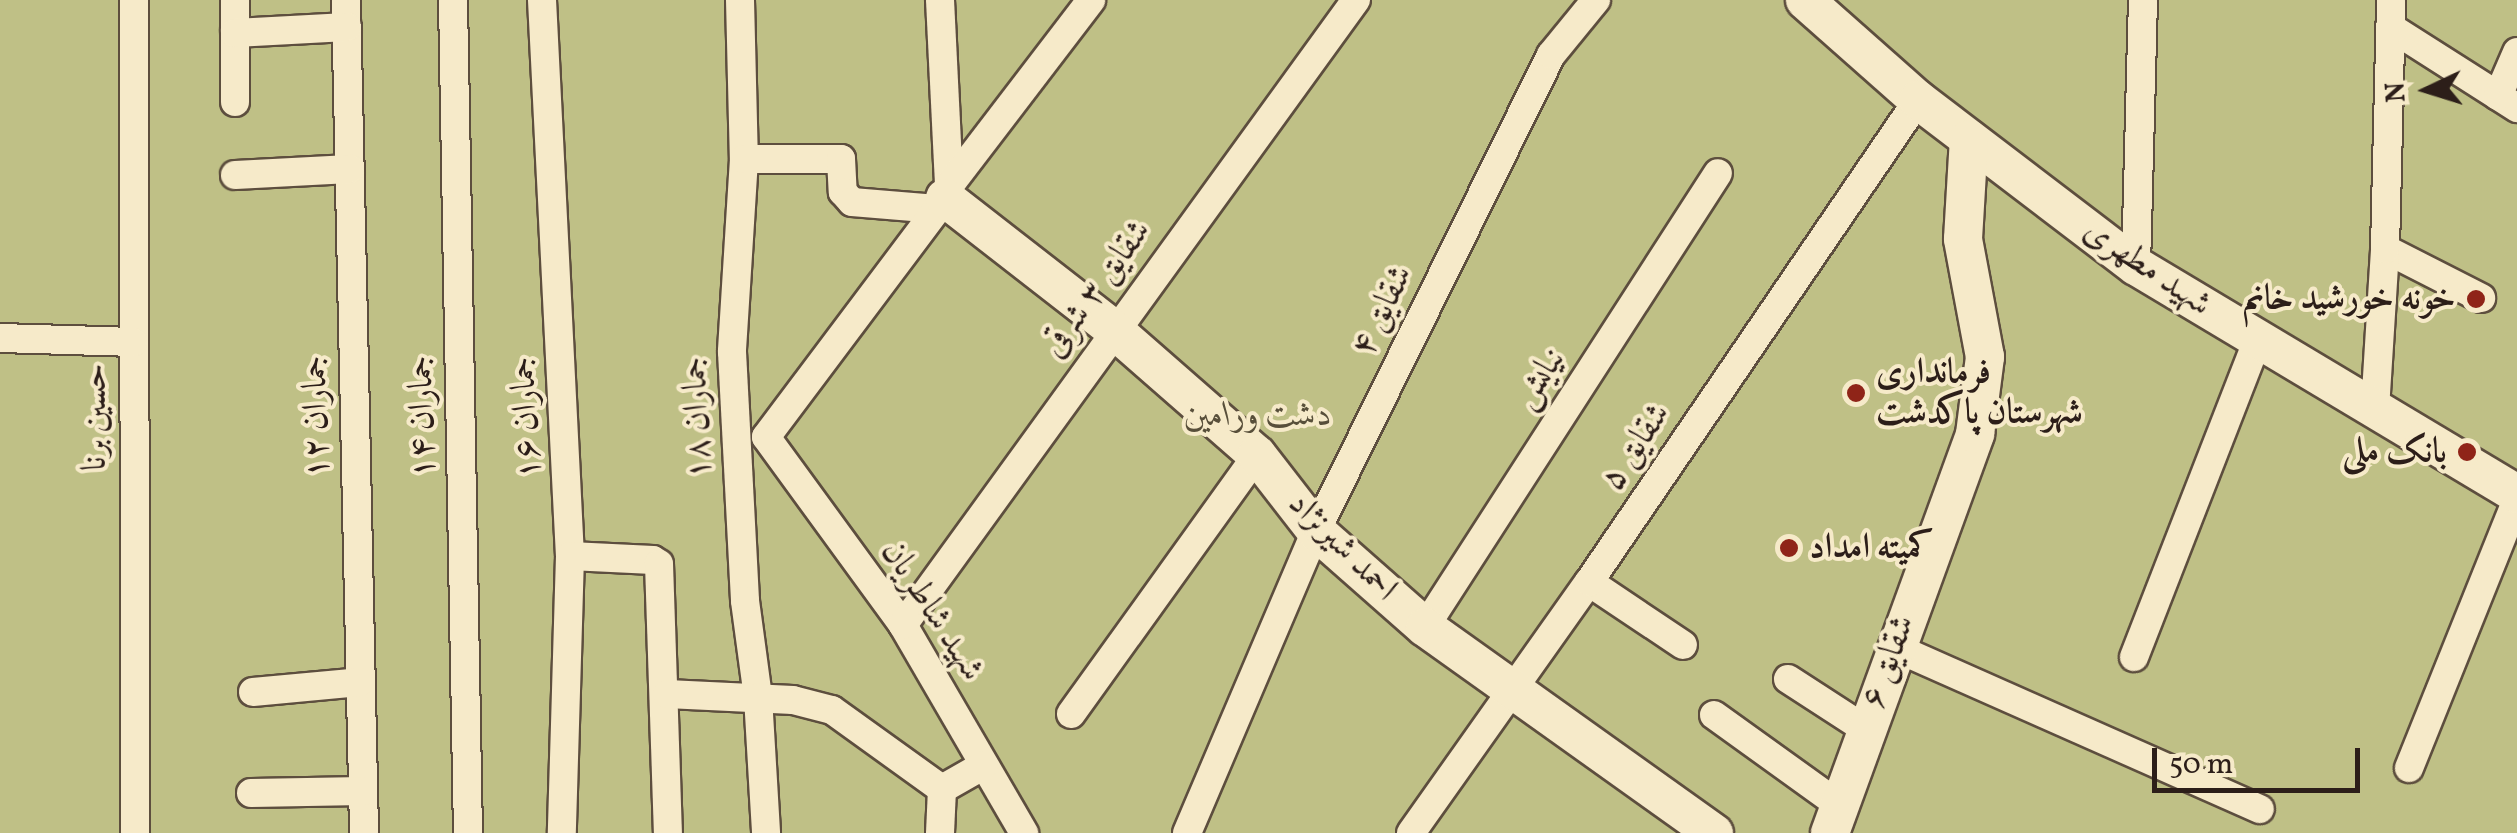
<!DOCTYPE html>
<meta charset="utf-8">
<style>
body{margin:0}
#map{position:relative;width:2517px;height:833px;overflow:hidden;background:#f1dfac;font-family:Vollkorn,Amiri,serif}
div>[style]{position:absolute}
.green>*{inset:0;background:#bfc086;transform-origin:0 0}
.roads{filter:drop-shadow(2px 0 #5d4e3e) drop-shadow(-2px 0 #5d4e3e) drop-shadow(0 2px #5d4e3e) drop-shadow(0 -2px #5d4e3e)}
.street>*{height:28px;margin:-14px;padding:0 14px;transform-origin:14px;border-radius:14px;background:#f6eac9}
.secondary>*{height:38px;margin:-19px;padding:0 19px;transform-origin:19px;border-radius:19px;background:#f6eac9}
.dots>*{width:28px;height:28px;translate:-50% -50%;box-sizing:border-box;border:5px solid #f6eac9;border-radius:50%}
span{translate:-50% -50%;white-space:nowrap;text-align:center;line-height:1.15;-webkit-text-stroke:8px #f6eac9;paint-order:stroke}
.street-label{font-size:35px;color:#2c1e19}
.poi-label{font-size:35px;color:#2c1e19;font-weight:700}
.right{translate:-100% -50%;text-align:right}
.left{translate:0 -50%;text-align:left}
.park-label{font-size:35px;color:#584f3a;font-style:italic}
.north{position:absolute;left:2377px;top:40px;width:100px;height:100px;-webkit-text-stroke:8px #f6eac9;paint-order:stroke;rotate:266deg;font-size:28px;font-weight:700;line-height:40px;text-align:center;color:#2c1e19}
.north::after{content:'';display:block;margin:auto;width:35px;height:45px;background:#2c1e19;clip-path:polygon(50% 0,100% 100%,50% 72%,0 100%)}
.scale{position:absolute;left:2152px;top:748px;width:208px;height:45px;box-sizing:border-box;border:5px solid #2c1e19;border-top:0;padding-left:12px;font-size:30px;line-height:35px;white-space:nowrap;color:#2c1e19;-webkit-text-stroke:8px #f6eac9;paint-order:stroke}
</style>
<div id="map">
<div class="green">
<div style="left:0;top:0;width:2517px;height:833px"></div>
</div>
<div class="roads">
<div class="street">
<div style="left:134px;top:0;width:833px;rotate:89.93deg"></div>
<div style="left:235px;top:0;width:102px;rotate:90deg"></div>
<div style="left:346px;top:0;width:833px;rotate:88.76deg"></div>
<div style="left:453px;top:0;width:833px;rotate:88.97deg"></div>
<div style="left:542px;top:0;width:557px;rotate:87.12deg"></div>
<div style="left:570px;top:556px;width:277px;rotate:91.7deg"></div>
<div style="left:740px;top:0;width:159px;rotate:88.6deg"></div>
<div style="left:744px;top:159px;width:193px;rotate:93.6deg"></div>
<div style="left:732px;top:352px;width:249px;rotate:87deg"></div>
<div style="left:745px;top:601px;width:97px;rotate:82.3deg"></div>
<div style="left:758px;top:697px;width:136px;rotate:86.6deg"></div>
<div style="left:940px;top:0;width:186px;rotate:87.2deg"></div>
<div style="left:2390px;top:27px;width:151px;rotate:32.5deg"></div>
<div style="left:235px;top:33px;width:112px;rotate:-3.1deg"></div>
<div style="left:2498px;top:96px;width:48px;rotate:-66.6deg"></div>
<div style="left:744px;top:159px;width:97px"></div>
<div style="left:841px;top:159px;width:33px;rotate:87deg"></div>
<div style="left:843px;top:192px;width:13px;rotate:48deg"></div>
<div style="left:852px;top:202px;width:85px;rotate:4.7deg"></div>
<div style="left:235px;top:175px;width:115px;rotate:-3deg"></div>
<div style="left:945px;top:198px;width:13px;rotate:-72deg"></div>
<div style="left:949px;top:186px;width:234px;rotate:-52.6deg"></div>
<div style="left:2385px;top:249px;width:108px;rotate:27deg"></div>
<div style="left:2136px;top:266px;width:266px;rotate:-88.5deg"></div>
<div style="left:0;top:338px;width:133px;rotate:1.7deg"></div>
<div style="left:2375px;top:409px;width:160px;rotate:-86.4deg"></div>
<div style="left:2385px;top:249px;width:249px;rotate:-88.6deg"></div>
<div style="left:766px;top:437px;width:233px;rotate:53.9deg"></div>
<div style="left:903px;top:625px;width:241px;rotate:59.8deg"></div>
<div style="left:766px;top:437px;width:285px;rotate:-53.1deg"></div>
<div style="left:570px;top:556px;width:83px;rotate:2.8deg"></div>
<div style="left:653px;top:560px;width:7px;rotate:34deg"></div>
<div style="left:659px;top:564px;width:269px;rotate:88.1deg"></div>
<div style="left:1589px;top:582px;width:113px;rotate:33.8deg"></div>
<div style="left:903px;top:625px;width:772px;rotate:-54.07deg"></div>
<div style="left:1425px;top:627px;width:540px;rotate:-57.16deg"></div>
<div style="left:1894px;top:647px;width:400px;rotate:23.9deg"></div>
<div style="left:2134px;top:657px;width:341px;rotate:-68.7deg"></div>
<div style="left:1788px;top:679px;width:92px;rotate:33deg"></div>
<div style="left:253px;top:692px;width:107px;rotate:-5.3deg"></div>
<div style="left:667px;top:694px;width:126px;rotate:2.7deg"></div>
<div style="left:793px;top:700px;width:40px;rotate:14.4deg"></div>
<div style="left:832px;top:710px;width:135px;rotate:35.7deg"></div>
<div style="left:1071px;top:714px;width:319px;rotate:-54.3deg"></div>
<div style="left:1714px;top:715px;width:153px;rotate:35.7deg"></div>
<div style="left:2409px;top:768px;width:289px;rotate:-68.1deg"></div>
<div style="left:251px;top:793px;width:112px;rotate:-1deg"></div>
<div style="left:940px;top:833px;width:44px;rotate:-87.4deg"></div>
<div style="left:942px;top:789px;width:48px;rotate:-29.7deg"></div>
<div style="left:1187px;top:833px;width:328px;rotate:-66.9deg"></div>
<div style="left:1316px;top:531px;width:531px;rotate:-63.72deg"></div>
<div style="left:1551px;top:55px;width:71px;rotate:-50.7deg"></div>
<div style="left:1411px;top:833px;width:308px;rotate:-54.7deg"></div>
<div style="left:1589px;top:582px;width:584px;rotate:-55.68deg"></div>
</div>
<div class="secondary">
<div style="left:1805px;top:0;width:151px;rotate:41.5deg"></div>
<div style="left:1918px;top:100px;width:274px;rotate:37.3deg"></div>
<div style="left:2136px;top:266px;width:444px;rotate:30.9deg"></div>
<div style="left:945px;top:198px;width:213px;rotate:37.9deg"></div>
<div style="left:1113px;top:329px;width:191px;rotate:41.2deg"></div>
<div style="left:1257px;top:455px;width:96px;rotate:52.2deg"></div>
<div style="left:1316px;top:531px;width:145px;rotate:41.4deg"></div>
<div style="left:1425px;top:627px;width:355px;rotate:35.5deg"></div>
<div style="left:1830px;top:833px;width:425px;rotate:-70deg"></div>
<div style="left:1975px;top:434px;width:78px;rotate:-82.6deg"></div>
<div style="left:1985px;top:357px;width:120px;rotate:-100.6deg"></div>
<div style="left:1963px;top:239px;width:100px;rotate:-86.6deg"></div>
</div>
</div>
<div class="dots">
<div style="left:2476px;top:299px;background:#8f2418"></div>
<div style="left:1856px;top:393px;background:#8f2418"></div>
<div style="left:2467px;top:452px;background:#8f2418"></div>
<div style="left:1789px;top:548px;background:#8f2418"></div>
</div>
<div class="street-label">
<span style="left:2147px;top:268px;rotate:34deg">شهید مطهری</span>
<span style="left:1097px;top:289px;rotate:-54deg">شقایق ۳ شرقی</span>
<span style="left:1383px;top:311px;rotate:-64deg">شقایق ۴</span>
<span style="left:1540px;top:379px;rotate:-57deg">نیایش</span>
<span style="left:96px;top:417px;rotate:-90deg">حسین برنا</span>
<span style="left:317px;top:417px;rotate:-91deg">جماران ۱۲</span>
<span style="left:423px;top:417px;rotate:-91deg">جماران ۱۴</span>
<span style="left:527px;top:418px;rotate:-93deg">جماران ۱۶</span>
<span style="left:698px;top:418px;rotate:-92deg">جماران ۱۸</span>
<span style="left:1636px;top:447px;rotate:-56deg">شقایق ۵</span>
<span style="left:1342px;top:547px;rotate:45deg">احمد شیرنژاد</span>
<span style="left:932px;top:611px;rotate:57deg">شهید شاطریان</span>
<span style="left:1889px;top:662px;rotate:-70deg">شقایق ۶</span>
</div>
<div class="poi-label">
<span class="right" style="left:2456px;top:299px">خونه خورشید خانم</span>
<span class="left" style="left:1876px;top:393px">فرمانداری<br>شهرستان پاکدشت</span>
<span class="right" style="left:2447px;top:452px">بانک ملی</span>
<span class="left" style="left:1809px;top:548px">کمیته امداد</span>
</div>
<div class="park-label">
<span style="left:1258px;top:416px">دشت ورامین</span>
</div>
<div class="north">N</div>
<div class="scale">50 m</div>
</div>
